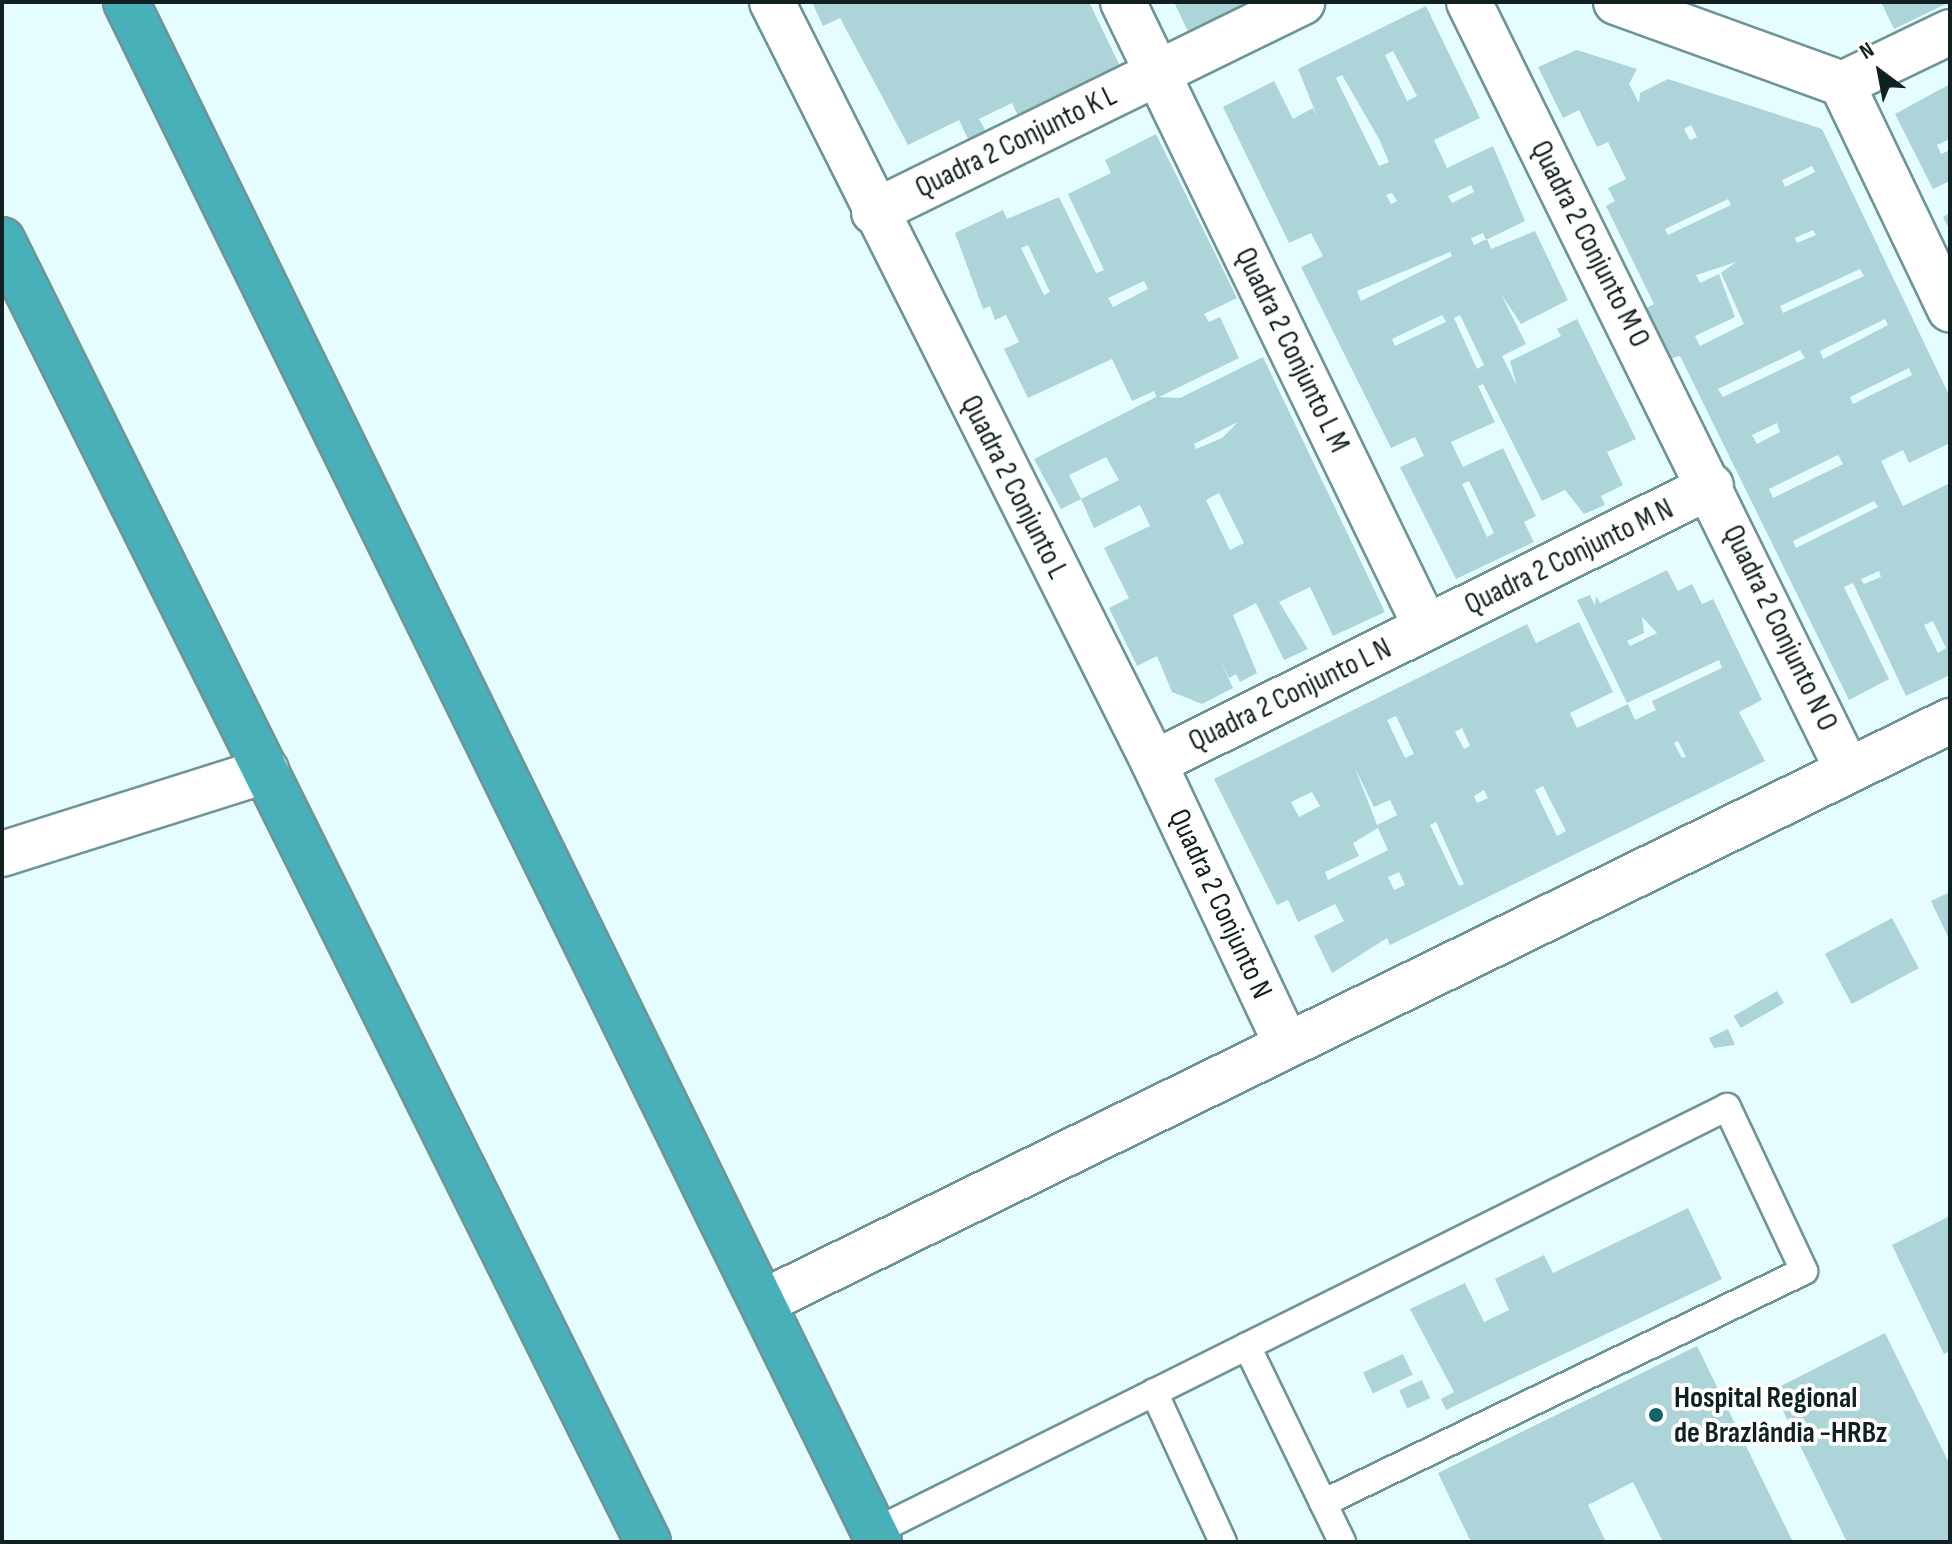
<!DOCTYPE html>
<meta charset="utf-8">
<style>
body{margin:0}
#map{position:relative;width:1952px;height:1544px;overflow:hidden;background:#e6fdff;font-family:"Sofia Sans Condensed",sans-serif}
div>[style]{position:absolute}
.building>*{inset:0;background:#add4d8;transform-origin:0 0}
.roads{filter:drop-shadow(2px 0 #6f9498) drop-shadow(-2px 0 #6f9498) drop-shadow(0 2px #6f9498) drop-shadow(0 -2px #6f9498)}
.service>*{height:26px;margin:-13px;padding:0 13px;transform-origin:13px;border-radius:13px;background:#fff}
.minor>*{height:44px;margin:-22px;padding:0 22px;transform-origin:22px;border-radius:22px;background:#fff}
.trunk>*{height:44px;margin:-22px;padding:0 22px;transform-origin:22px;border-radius:22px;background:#47b0b8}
.dots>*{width:22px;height:22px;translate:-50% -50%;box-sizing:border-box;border:4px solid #fff;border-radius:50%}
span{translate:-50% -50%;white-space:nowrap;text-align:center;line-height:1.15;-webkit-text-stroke:8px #fff;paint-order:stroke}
.street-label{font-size:30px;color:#112021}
.poi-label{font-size:30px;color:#112021;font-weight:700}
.left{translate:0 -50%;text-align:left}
.frame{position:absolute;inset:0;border:4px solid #112021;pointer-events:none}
.north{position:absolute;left:1840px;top:32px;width:80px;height:80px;-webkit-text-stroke:6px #fff;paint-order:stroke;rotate:328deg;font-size:22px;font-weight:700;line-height:32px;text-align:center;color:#112021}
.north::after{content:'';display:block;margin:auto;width:28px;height:36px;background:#112021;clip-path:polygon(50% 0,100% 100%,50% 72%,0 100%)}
</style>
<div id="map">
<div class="building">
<div style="clip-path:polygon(812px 2px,1089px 2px,1123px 72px,1020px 120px,1012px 103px,979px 119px,988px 135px,970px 143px,959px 120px,908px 145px,840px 18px,823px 26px)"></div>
<div style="clip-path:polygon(1174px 2px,1262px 2px,1191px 38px)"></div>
<div style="clip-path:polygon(1881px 2px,1950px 2px,1894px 29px)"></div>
<div style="clip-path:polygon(evenodd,1426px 6px,1480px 118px,1434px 140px,1447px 168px,1493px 146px,1525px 221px,1486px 240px,1483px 233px,1471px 238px,1474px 245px,1487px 239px,1491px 249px,1535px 231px,1568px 300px,1521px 324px,1501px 294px,1526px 344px,1502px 356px,1517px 386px,1510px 361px,1561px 336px,1557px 329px,1577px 319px,1636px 439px,1607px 452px,1623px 485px,1601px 496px,1605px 505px,1584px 514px,1565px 490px,1542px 501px,1483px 384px,1478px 386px,1495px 422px,1451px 442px,1463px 467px,1503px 448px,1536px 516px,1524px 522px,1534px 542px,1456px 579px,1400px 467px,1424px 456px,1415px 437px,1391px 448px,1301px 267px,1323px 256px,1311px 233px,1289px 243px,1223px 107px,1274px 81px,1293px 119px,1313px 108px,1319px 121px,1298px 69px,1426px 6px,1393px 51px,1417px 96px,1407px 101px,1385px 55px,1393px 51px,1426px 6px,1342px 75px,1379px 139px,1389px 162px,1379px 166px,1336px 78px,1342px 75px,1426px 6px,1471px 185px,1474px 192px,1452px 203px,1448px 196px,1471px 185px,1426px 6px,1392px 193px,1397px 201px,1391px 204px,1386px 195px,1392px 193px,1426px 6px,1450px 252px,1452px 256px,1361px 301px,1357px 291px,1450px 252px,1426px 6px,1442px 315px,1446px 322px,1395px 346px,1392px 339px,1442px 315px,1426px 6px,1460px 315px,1484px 365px,1477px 369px,1454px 318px,1460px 315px,1426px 6px,1469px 481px,1494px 533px,1487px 537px,1462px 484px,1469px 481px)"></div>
<div style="clip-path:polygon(evenodd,1577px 50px,1637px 69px,1629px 84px,1639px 103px,1640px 93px,1668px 79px,1822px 129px,1950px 397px,1950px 443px,1909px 463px,1903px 450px,1881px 461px,1903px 506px,1950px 483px,1950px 473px,1950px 675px,1906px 696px,1853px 583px,1844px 587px,1889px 679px,1849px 700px,1680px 356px,1669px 359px,1645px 309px,1654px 304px,1606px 206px,1615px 201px,1608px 188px,1626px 179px,1608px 142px,1597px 147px,1579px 110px,1563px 118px,1538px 67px,1577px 50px,1691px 125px,1697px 137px,1690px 140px,1684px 129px,1691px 125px,1577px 50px,1812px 166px,1815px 172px,1785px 187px,1782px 180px,1812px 166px,1577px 50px,1728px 199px,1731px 205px,1668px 235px,1665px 229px,1728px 199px,1577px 50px,1813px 230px,1816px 235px,1797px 243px,1795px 238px,1813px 230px,1577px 50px,1736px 262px,1721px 273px,1744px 324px,1700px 346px,1695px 336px,1735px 317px,1719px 274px,1700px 283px,1696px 275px,1736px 262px,1577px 50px,1860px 269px,1864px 276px,1783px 313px,1780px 306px,1860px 269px,1577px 50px,1885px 319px,1888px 325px,1823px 359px,1820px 351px,1885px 319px,1577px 50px,1800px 350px,1805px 358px,1723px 397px,1718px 389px,1800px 350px,1577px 50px,1909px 368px,1912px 375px,1853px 404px,1850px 397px,1909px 368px,1577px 50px,1777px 423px,1780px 432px,1757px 444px,1752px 435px,1777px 423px,1577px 50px,1838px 455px,1843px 464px,1773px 498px,1769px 489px,1838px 455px,1577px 50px,1874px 501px,1878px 507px,1796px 548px,1793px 541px,1874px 501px,1577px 50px,1879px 571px,1881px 577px,1864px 584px,1861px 579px,1879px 571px,1577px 50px,1933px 621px,1946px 648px,1938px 653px,1924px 625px,1933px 621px)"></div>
<div style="clip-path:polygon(1950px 84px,1950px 139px,1937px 145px,1941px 154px,1950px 150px,1950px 181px,1933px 189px,1895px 114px)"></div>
<div style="clip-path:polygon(evenodd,1156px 134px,1237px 298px,1204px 314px,1209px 322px,1220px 317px,1239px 358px,1157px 398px,1154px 391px,1132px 401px,1112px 359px,1028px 398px,1004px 349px,1019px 342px,1006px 315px,995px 320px,990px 306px,983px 309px,955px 233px,1003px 210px,1007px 219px,1059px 197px,1096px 273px,1104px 270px,1068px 194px,1111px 173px,1105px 160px,1156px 134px,1028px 245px,1050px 292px,1044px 295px,1021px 248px,1028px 245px,1156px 134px,1144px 281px,1148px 289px,1113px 307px,1108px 298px,1144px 281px)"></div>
<div style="clip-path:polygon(1950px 213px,1950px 231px,1943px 217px)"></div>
<div style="clip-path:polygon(evenodd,1263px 357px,1385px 612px,1333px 636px,1310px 587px,1279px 602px,1308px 649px,1284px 660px,1256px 603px,1233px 615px,1257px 673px,1240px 682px,1236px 674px,1229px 678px,1218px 656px,1233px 688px,1202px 704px,1172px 692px,1157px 656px,1137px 666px,1109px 608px,1129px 598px,1104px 548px,1150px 526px,1140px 505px,1094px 528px,1081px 499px,1119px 480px,1106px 457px,1069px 475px,1081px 499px,1061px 509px,1034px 459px,1156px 397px,1180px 398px,1263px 357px,1238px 422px,1222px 438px,1196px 449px,1194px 444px,1238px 422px,1263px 357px,1219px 493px,1244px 543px,1230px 550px,1206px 500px,1219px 493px)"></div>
<div style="clip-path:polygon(evenodd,1667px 570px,1678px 591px,1692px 584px,1702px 604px,1713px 599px,1762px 700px,1739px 712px,1765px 761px,1390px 945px,1387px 938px,1332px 973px,1314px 936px,1344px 921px,1335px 904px,1298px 922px,1288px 900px,1277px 905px,1214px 779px,1527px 624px,1536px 643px,1579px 622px,1613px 692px,1570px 713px,1577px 728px,1628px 704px,1635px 720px,1656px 710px,1652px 701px,1722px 668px,1719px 660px,1627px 703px,1577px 600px,1590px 595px,1595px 606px,1596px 596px,1600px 603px,1667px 570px,1642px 617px,1657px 633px,1630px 646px,1627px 641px,1644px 633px,1642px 617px,1667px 570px,1396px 716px,1414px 754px,1405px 758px,1387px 720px,1396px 716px,1667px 570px,1462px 728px,1470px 746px,1464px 749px,1455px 732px,1462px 728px,1667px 570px,1678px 741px,1686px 757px,1682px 758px,1674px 743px,1678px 741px,1667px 570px,1355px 768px,1374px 807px,1390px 800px,1397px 815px,1377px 825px,1355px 768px,1667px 570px,1543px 786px,1566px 831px,1557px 836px,1535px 790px,1543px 786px,1667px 570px,1484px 790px,1488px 798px,1477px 803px,1474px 796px,1484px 790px,1667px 570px,1312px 792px,1320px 806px,1299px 817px,1291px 802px,1312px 792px,1667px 570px,1436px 822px,1464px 884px,1459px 886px,1430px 825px,1436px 822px,1667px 570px,1378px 828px,1388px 850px,1328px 880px,1325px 872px,1359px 856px,1353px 843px,1378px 828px,1667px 570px,1399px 872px,1405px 885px,1394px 890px,1388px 877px,1399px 872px)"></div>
<div style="clip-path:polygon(1950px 892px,1950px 941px,1931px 901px)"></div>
<div style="left:1892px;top:918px;width:57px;height:76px;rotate:62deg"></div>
<div style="left:1777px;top:991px;width:14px;height:50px;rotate:60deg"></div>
<div style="clip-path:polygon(1728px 1029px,1735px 1045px,1714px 1048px,1709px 1038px)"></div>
<div style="clip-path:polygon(1688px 1208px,1722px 1279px,1446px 1410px,1441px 1399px,1454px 1392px,1410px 1309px,1465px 1283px,1484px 1322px,1509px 1310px,1495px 1279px,1544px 1255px,1553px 1273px)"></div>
<div style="clip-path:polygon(1950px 1216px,1950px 1351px,1944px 1354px,1892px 1245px)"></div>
<div style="clip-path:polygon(1885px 1333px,1950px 1465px,1950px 1542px,1847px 1542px,1773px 1390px)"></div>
<div style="clip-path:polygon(1697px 1346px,1793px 1542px,1663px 1542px,1633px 1482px,1588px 1505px,1606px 1542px,1471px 1542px,1438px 1473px)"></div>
<div style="left:1403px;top:1354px;width:23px;height:44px;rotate:65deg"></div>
<div style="left:1422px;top:1380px;width:20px;height:25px;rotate:66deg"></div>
</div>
<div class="roads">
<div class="service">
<div style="left:1247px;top:1346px;width:218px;rotate:64.1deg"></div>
<div style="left:1154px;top:1392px;width:165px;rotate:65.3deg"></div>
<div style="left:874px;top:1532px;width:953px;rotate:-26.48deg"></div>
<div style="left:1727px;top:1107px;width:181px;rotate:64.8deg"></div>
<div style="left:1804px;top:1271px;width:534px;rotate:154.25deg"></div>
</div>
<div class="minor">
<div style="left:772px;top:2px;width:851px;rotate:63.34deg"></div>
<div style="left:1154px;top:763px;width:310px;rotate:64.8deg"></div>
<div style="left:1123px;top:2px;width:695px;rotate:64.14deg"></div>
<div style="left:1469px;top:2px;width:857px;rotate:63.76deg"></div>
<div style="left:1616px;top:2px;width:240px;rotate:19.9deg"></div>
<div style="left:1842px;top:84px;width:250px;rotate:64.4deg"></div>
<div style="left:1842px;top:84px;width:120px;rotate:-25.7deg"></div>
<div style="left:874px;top:212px;width:477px;rotate:-26.1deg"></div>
<div style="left:1154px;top:763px;width:622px;rotate:-26.44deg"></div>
<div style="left:2px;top:854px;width:277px;rotate:-17.5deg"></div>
<div style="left:763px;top:1302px;width:1322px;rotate:-26.08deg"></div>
</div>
<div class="trunk">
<div style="left:126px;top:2px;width:1714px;rotate:63.94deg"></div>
<div style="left:2px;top:240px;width:1453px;rotate:63.61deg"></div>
</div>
</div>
<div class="dots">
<div style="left:1656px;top:1415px;background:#136369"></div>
</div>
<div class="street-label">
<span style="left:1016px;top:142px;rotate:-26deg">Quadra 2 Conjunto K L</span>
<span style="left:1590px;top:244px;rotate:63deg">Quadra 2 Conjunto M O</span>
<span style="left:1292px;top:350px;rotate:64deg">Quadra 2 Conjunto L M</span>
<span style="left:1014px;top:487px;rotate:63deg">Quadra 2 Conjunto L</span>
<span style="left:1569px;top:557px;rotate:-26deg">Quadra 2 Conjunto M N</span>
<span style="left:1780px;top:628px;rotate:64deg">Quadra 2 Conjunto N O</span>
<span style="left:1290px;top:695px;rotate:-26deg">Quadra 2 Conjunto L N</span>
<span style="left:1220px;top:904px;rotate:65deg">Quadra 2 Conjunto N</span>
</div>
<div class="poi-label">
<span class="left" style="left:1674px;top:1415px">Hospital Regional<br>de Brazlândia -HRBz</span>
</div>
<div class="frame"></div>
<div class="north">N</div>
</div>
